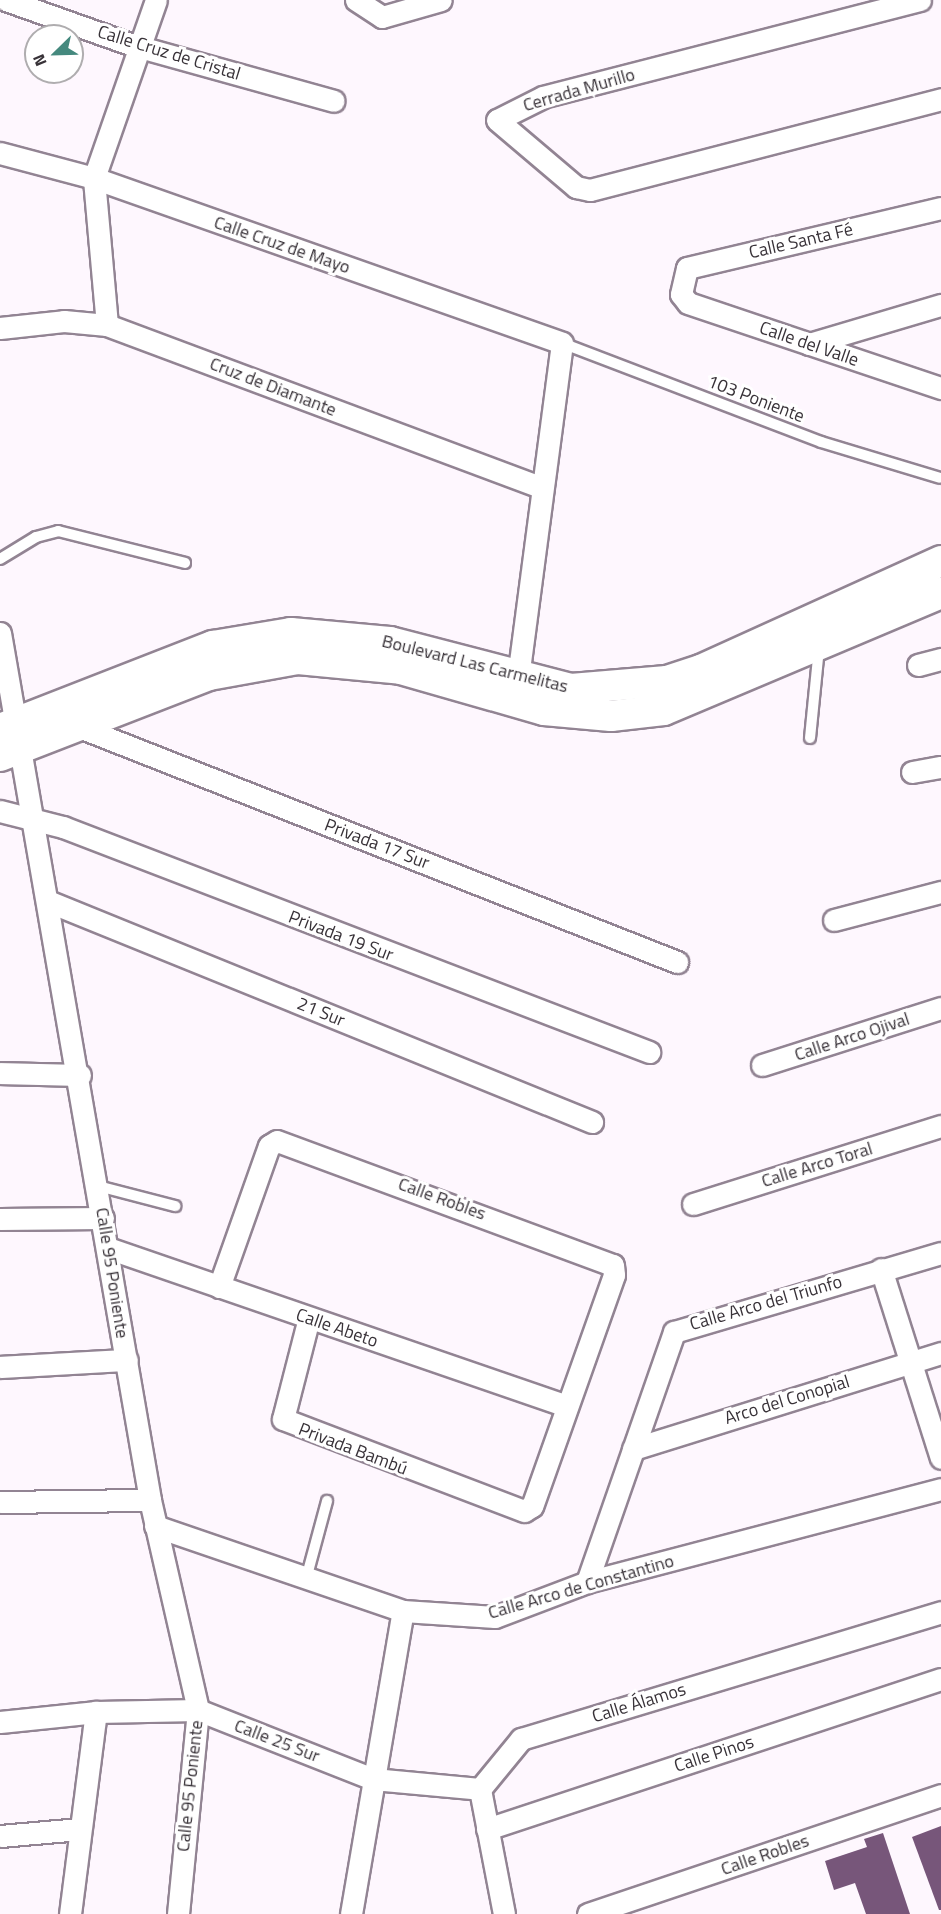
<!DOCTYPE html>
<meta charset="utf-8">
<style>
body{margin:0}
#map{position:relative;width:941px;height:1914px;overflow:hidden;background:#fef7fe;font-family:"Titillium Web",sans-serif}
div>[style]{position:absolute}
.building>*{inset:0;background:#77567a}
.roads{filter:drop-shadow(2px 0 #928493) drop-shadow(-2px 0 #928493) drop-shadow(0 2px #928493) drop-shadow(0 -2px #928493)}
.lane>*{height:10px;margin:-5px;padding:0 5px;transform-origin:5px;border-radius:5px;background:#fff}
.street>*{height:21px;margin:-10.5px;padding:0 10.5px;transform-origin:10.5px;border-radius:10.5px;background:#fff}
.secondary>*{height:30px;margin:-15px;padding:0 15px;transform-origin:15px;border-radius:15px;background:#fff}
span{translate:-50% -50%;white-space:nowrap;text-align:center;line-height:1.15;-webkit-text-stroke:6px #fff;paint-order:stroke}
.street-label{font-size:18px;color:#383238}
.north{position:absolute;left:24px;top:24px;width:60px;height:60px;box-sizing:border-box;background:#fff;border:2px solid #afadaf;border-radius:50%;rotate:247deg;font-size:16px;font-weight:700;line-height:24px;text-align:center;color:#383238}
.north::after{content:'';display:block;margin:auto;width:21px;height:27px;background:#45897e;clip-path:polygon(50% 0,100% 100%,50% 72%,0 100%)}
</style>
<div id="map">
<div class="building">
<div style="clip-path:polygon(941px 1826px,941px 1910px,939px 1910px,912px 1837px)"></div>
<div style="clip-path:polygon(883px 1833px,910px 1914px,866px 1914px,855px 1883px,834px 1890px,825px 1861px,867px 1847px,864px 1839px)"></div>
</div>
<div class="roads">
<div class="lane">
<div style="left:562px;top:343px;width:277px;rotate:20.9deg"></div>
<div style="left:821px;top:442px;width:124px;rotate:16.8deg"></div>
<div style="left:0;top:559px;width:42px;rotate:-31.4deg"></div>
<div style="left:36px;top:537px;width:23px;rotate:-15deg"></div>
<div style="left:58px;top:531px;width:131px;rotate:14.1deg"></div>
<div style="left:810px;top:738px;width:90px;rotate:-84.3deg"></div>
<div style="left:98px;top:1186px;width:80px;rotate:14.6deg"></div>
<div style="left:306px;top:1579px;width:81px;rotate:-74.9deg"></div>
</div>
<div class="street">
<div style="left:6px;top:0;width:138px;rotate:19.5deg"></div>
<div style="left:136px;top:46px;width:205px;rotate:15.5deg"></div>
<div style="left:356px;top:0;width:31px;rotate:33deg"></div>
<div style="left:382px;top:17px;width:61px;rotate:-16.1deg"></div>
<div style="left:920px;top:0;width:389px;rotate:165.6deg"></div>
<div style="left:543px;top:97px;width:51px;rotate:153.4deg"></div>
<div style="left:497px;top:120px;width:104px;rotate:40.3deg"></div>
<div style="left:576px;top:187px;width:14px;rotate:12deg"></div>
<div style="left:590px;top:190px;width:363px;rotate:-14.5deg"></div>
<div style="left:0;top:153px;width:97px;rotate:14.9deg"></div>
<div style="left:94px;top:178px;width:496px;rotate:19.4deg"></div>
<div style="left:562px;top:343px;width:339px;rotate:97.5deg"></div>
<div style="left:941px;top:208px;width:261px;rotate:166.7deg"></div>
<div style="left:687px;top:268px;width:27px;rotate:103deg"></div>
<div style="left:681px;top:294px;width:11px;rotate:52deg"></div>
<div style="left:688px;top:303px;width:267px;rotate:18.6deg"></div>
<div style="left:107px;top:325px;width:148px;rotate:-95.1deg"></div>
<div style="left:94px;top:178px;width:188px;rotate:-70.8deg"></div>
<div style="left:0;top:328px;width:64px;rotate:-6.2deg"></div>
<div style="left:64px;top:321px;width:43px;rotate:5.3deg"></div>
<div style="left:107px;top:325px;width:462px;rotate:20.5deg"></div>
<div style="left:809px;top:344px;width:138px;rotate:-16.5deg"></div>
<div style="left:0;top:633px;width:880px;rotate:80.18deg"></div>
<div style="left:150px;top:1500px;width:215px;rotate:77.1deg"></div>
<div style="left:198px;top:1710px;width:205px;rotate:95.6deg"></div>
<div style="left:918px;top:665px;width:24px;rotate:-15deg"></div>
<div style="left:77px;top:726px;width:645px;rotate:21.47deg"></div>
<div style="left:912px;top:772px;width:29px;rotate:-10deg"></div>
<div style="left:0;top:811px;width:65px;rotate:14.3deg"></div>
<div style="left:63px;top:827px;width:628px;rotate:21deg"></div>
<div style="left:50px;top:902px;width:585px;rotate:22.09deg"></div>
<div style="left:834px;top:920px;width:111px;rotate:-14.7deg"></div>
<div style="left:762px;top:1065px;width:188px;rotate:-17.7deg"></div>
<div style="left:0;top:1073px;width:80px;rotate:1.4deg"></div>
<div style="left:693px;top:1204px;width:260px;rotate:-17.5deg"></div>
<div style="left:0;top:1219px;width:103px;rotate:-0.6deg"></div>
<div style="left:108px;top:1248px;width:484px;rotate:19deg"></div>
<div style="left:881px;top:1269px;width:198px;rotate:72.4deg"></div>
<div style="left:219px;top:1287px;width:150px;rotate:-70.5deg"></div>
<div style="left:269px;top:1146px;width:9px;rotate:-32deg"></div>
<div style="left:277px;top:1141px;width:358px;rotate:20.3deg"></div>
<div style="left:613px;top:1265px;width:10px;rotate:84deg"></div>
<div style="left:614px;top:1275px;width:245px;rotate:109.5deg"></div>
<div style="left:532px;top:1506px;width:9px;rotate:148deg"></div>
<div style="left:524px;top:1511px;width:258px;rotate:-159.1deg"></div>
<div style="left:283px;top:1419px;width:104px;rotate:-75.6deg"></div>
<div style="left:0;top:1367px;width:127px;rotate:-3.2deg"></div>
<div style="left:633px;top:1449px;width:323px;rotate:-17.3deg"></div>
<div style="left:0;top:1502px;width:150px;rotate:-0.8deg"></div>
<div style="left:155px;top:1526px;width:262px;rotate:18.9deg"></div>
<div style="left:403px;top:1611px;width:92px;rotate:3.7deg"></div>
<div style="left:495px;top:1617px;width:98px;rotate:-20.8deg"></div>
<div style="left:587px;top:1582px;width:366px;rotate:-14.7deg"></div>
<div style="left:587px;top:1582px;width:265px;rotate:-70.8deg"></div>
<div style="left:674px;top:1332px;width:278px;rotate:-16.5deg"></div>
<div style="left:0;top:1722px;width:97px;rotate:-5.9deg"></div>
<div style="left:96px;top:1712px;width:102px;rotate:-1.1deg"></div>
<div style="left:198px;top:1710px;width:188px;rotate:21.5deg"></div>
<div style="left:373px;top:1779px;width:107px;rotate:5.3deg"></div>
<div style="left:487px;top:1829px;width:478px;rotate:-18.3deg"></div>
<div style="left:0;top:1836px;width:80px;rotate:-5deg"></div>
<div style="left:70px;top:1914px;width:204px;rotate:-82.7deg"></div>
<div style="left:351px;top:1914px;width:307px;rotate:-80.3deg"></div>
<div style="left:504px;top:1914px;width:127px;rotate:-100.9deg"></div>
<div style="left:480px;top:1789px;width:65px;rotate:-50.6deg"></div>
<div style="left:521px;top:1739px;width:439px;rotate:-16.8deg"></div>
<div style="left:588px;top:1914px;width:373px;rotate:-18.6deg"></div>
</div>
<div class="secondary">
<div style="left:0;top:729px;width:229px;rotate:-21.3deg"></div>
<div style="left:213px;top:646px;width:79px;rotate:-9.5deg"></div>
<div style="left:291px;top:633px;width:99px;rotate:5.2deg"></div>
<div style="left:390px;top:642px;width:187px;rotate:14.6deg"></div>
<div style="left:571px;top:689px;width:96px;rotate:-4.8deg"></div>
<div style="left:667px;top:681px;width:36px;rotate:-18deg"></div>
<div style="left:701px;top:670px;width:264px;rotate:-24.4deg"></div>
<div style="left:0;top:756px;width:224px;rotate:-21.2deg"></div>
<div style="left:209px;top:675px;width:90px;rotate:-10.2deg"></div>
<div style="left:298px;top:659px;width:103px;rotate:5.5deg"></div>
<div style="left:401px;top:669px;width:149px;rotate:16deg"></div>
<div style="left:544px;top:710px;width:67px;rotate:5.1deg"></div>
<div style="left:611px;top:716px;width:53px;rotate:-6.5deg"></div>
<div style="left:664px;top:710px;width:301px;rotate:-22.9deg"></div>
</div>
</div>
<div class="street-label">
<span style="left:169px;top:53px;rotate:17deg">Calle Cruz de Cristal</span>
<span style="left:579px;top:90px;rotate:-16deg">Cerrada Murillo</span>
<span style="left:801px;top:241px;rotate:-13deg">Calle Santa Fé</span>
<span style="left:282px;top:245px;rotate:19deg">Calle Cruz de Mayo</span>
<span style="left:809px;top:344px;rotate:19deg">Calle del Valle</span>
<span style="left:273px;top:387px;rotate:21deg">Cruz de Diamante</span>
<span style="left:756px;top:399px;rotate:21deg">103 Poniente</span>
<span style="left:475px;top:664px;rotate:14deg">Boulevard Las Carmelitas</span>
<span style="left:377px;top:844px;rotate:21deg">Privada 17 Sur</span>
<span style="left:341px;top:936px;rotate:21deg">Privada 19 Sur</span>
<span style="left:321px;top:1012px;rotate:22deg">21 Sur</span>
<span style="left:852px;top:1037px;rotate:-18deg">Calle Arco Ojival</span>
<span style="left:817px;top:1165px;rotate:-17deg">Calle Arco Toral</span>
<span style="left:442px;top:1199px;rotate:20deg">Calle Robles</span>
<span style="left:112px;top:1273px;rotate:81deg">Calle 95 Poniente</span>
<span style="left:766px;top:1303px;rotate:-16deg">Calle Arco del Triunfo</span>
<span style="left:337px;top:1328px;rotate:19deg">Calle Abeto</span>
<span style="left:787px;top:1400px;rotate:-17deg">Arco del Conopial</span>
<span style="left:353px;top:1449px;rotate:21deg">Privada Bambú</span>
<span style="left:581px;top:1587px;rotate:-16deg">Calle Arco de Constantino</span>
<span style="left:639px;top:1703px;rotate:-17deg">Calle Álamos</span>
<span style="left:277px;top:1741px;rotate:21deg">Calle 25 Sur</span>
<span style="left:714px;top:1754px;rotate:-18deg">Calle Pinos</span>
<span style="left:190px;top:1786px;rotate:-84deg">Calle 95 Poniente</span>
<span style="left:765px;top:1855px;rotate:-19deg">Calle Robles</span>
</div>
<div class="north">N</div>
</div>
